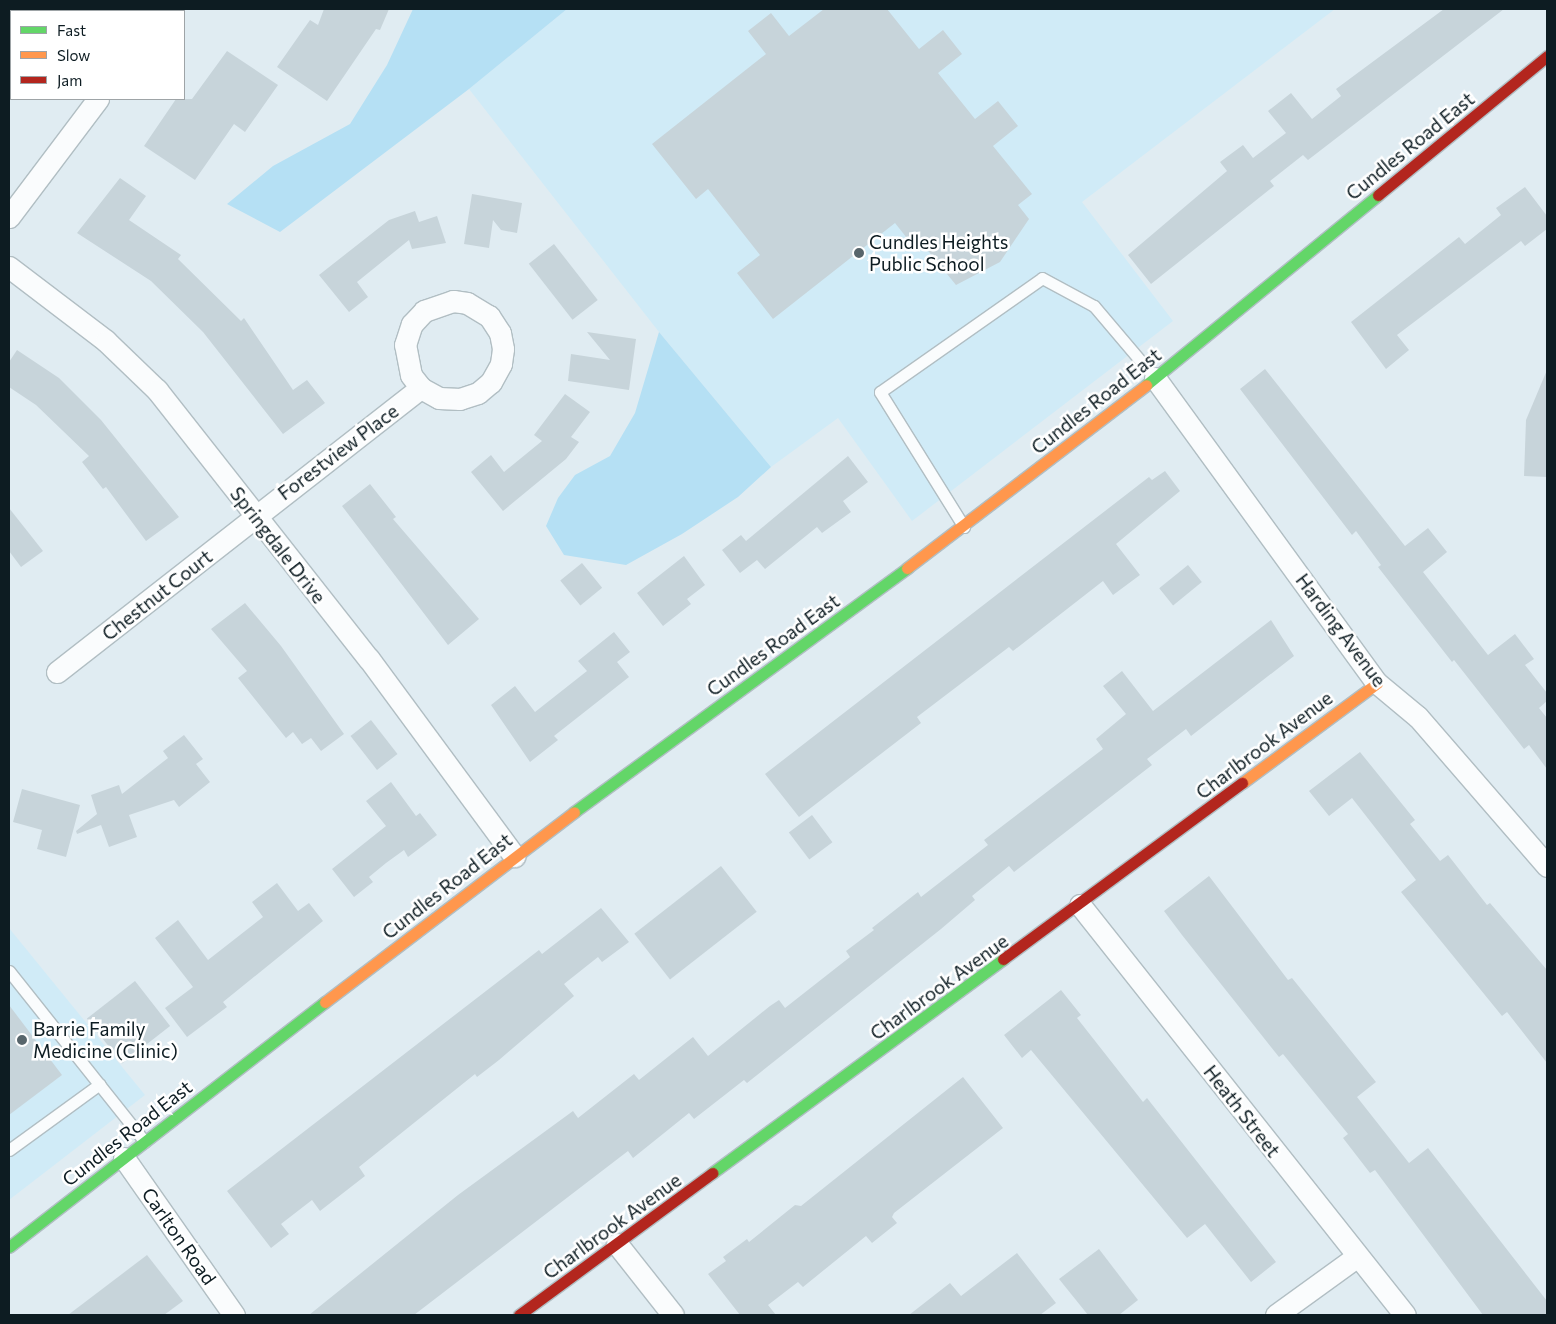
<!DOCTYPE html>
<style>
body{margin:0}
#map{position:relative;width:1556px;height:1324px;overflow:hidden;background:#e0ecf2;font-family:Commissioner,sans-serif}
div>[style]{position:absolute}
.built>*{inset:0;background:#d0ebf7}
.green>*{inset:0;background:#b5e0f4}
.building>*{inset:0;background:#c7d4da;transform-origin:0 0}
.roads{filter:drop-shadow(1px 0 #b1bec3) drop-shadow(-1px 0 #b1bec3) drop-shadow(0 1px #b1bec3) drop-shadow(0 -1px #b1bec3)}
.lane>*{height:11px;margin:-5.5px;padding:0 5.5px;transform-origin:5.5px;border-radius:5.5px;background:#fafcfd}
.street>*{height:21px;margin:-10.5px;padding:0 10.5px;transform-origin:10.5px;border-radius:10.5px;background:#fafcfd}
.fast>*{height:11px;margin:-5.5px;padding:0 5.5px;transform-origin:5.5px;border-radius:5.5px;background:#63d668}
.slow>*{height:11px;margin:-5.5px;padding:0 5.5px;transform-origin:5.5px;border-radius:5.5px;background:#ff974d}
.jam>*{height:11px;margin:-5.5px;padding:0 5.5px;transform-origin:5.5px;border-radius:5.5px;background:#b3261e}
.dots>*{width:14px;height:14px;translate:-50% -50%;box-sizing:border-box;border:2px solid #fff;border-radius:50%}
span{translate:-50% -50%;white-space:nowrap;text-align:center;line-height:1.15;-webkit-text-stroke:5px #fff;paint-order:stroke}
.street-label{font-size:19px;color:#0d1c22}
.poi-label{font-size:19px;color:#0d1c22}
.left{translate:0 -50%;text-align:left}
.frame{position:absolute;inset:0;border:10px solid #0d1c22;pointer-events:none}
.legend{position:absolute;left:10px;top:10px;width:175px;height:90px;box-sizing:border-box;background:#fff;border:1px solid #9ea4a7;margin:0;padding:6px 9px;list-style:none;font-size:15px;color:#0d1c22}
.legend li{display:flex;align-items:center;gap:10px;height:25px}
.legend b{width:25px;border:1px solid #9ea4a7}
</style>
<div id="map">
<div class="built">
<div style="clip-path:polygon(567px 9px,1335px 9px,1082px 202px,1173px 321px,912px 521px,838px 418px,771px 467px,659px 332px,469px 89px)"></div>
<div style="clip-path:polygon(9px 928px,145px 1095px,9px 1200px)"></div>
</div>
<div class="green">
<div style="clip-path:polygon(413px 9px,567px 9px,469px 89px,280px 232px,227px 204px,273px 166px,350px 124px,387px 65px)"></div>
<div style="clip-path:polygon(659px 332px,771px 467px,738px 497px,682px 534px,626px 565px,564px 555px,546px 526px,558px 498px,575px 475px,610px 456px,635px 413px)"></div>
</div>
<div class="building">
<div style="clip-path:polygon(324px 9px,389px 9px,380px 30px,376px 29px,327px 101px,277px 67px,310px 20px,318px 25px)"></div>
<div style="clip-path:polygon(824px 9px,887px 9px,919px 49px,943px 30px,962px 54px,938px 73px,975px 119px,998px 101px,1018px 126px,993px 146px,1032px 194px,1018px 205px,1029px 219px,1000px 262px,956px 285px,925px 247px,918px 252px,895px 223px,773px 319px,737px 273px,760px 255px,708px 189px,696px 199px,652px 144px,766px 54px,748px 31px,771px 13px,789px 36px)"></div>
<div style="clip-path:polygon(1444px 9px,1504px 9px,1308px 160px,1303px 155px,1270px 181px,1274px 186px,1151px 284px,1128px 255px,1227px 171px,1220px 162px,1243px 145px,1253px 158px,1286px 133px,1268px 111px,1291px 93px,1312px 119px,1341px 96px,1336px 89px)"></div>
<div style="clip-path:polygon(227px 51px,278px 85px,245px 132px,234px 124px,195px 180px,144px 146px,176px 99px,192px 99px)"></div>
<div style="clip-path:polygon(120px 178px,146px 196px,129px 220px,181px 255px,178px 259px,241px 321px,244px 318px,293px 390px,307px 380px,325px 403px,283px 434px,203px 332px,151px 281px,77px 233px)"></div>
<div style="clip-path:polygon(1525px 187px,1547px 216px,1547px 229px,1525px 246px,1521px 241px,1397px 335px,1409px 350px,1386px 369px,1351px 322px,1459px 237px,1465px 244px,1501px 215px,1496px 208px)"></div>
<div style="clip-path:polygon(472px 194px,522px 203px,517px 233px,501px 230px,493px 220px,489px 248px,464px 244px)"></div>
<div style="clip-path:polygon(415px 211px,419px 222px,437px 216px,446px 243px,412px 249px,409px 240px,357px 282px,368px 297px,349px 312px,319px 275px,389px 220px)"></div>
<div style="left:554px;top:244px;width:71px;height:32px;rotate:52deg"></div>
<div style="clip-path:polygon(587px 332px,636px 339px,629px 390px,568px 381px,571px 354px,610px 360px)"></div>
<div style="clip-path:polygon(17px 350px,59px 378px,101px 420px,179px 517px,146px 541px,106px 487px,103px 489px,82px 462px,89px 456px,36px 405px,9px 387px,9px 362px)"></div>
<div style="clip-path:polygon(1265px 369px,1405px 546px,1428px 528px,1447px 552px,1423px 572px,1488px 655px,1515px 634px,1534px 659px,1525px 665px,1547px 693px,1547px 701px,1539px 708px,1547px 718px,1547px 769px,1529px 745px,1524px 749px,1454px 660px,1452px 662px,1378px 567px,1381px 565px,1356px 531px,1352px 535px,1240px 389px)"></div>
<div style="clip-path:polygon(1547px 370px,1547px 477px,1524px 476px,1526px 420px)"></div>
<div style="clip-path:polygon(565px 394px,590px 412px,571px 437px,579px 442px,566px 459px,503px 511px,471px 472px,491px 455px,504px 472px,542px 441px,534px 435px)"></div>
<div style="clip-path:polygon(848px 456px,868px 482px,843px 501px,851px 512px,822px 533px,817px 527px,765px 569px,757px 560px,740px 573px,722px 550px,741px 535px,746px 541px)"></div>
<div style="clip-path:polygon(1165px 471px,1180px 491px,1116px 544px,1140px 575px,1113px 595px,1103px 581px,1013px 651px,1009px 647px,917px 717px,921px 723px,799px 817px,765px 774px,1149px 477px,1152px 480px)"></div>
<div style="clip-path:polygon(370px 484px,396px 517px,393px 519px,479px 619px,448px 645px,342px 506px)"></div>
<div style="clip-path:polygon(9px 508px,43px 551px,21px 567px,9px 551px)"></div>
<div style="clip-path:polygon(684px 556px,705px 585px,687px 599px,691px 604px,663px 626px,637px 593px)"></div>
<div style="left:582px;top:563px;width:32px;height:28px;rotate:51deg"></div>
<div style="left:1188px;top:565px;width:22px;height:37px;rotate:51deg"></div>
<div style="clip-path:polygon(245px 603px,281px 646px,344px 734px,321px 751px,311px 738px,302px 744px,293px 732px,286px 738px,238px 678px,247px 671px,211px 629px)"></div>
<div style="clip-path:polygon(1271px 620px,1294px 656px,1191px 736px,1186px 729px,1147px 759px,1152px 765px,1014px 872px,1009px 866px,972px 896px,975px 900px,941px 929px,747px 1083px,744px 1080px,694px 1119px,689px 1113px,633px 1158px,628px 1151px,414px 1315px,309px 1315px,458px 1195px,573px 1111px,578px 1118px,634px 1074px,639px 1080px,693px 1037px,708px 1056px,770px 1006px,779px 1000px,785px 1008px,850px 957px,846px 951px,874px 930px,872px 928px,918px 892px,921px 897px,988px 845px,984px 840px,1103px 749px,1096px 739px,1126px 714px,1103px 686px,1122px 671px,1153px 711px)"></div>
<div style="clip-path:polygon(614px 632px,630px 652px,617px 662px,629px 677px,554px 736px,558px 740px,530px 762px,491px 705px,515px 686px,535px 712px,587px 671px,578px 661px)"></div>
<div style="left:371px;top:720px;width:43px;height:26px;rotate:52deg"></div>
<div style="clip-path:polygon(184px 735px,203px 759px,196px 764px,210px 782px,179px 807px,174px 800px,129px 815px,137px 837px,109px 847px,101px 825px,77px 834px,76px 831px,97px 814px,91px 795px,119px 785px,122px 794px,168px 758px,163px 751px)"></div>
<div style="clip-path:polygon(1360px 752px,1415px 820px,1410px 824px,1440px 861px,1448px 855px,1487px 905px,1490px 903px,1547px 970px,1547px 1063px,1507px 1012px,1502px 1016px,1401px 892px,1416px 880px,1352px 798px,1329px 816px,1309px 791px)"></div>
<div style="clip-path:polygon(391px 782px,416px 816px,420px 813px,437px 835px,408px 857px,404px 850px,386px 863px,369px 877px,373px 882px,354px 897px,332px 869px,386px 826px,366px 801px)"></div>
<div style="clip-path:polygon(22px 789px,80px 805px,66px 857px,37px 849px,42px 830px,13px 822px)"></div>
<div style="left:812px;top:815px;width:34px;height:29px;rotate:53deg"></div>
<div style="left:721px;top:866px;width:58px;height:110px;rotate:52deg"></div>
<div style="clip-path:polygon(1209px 876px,1288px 980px,1292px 978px,1376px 1082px,1357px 1097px,1409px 1163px,1428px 1148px,1547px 1301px,1547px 1315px,1483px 1315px,1375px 1170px,1370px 1173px,1343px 1138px,1348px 1134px,1283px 1054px,1279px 1057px,1182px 935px,1164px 911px)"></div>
<div style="clip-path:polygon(277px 883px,298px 911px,309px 903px,323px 921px,223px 1002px,227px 1007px,187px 1037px,165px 1008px,193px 987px,155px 938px,178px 920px,208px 960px,263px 917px,252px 902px)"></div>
<div style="clip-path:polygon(601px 908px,629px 942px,602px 962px,598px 957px,564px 984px,574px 996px,499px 1060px,477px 1077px,475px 1074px,359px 1167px,365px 1176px,320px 1211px,312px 1200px,281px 1224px,289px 1234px,271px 1248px,227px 1191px,539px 950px,542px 954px)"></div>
<div style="left:135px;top:981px;width:57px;height:61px;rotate:52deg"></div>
<div style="clip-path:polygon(1061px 990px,1081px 1015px,1077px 1018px,1143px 1102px,1147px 1098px,1276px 1262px,1251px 1282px,1205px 1224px,1187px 1238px,1031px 1050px,1022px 1058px,1004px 1035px)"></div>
<div style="clip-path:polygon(9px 1005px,62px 1075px,9px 1115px)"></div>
<div style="clip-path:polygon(963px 1077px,1003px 1128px,894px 1213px,892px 1217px,897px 1223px,872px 1243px,866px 1236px,803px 1287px,798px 1282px,768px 1305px,776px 1315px,740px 1315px,708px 1274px,726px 1261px,723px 1257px,747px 1239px,749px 1242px,795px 1205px,801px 1206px)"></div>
<div style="clip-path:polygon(1099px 1249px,1138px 1300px,1119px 1315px,1088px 1315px,1059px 1279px)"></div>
<div style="clip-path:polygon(1017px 1253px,1056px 1303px,1040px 1315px,909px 1315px,950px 1283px,961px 1296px)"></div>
<div style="clip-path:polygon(147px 1255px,183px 1301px,164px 1315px,68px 1315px)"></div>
</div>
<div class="roads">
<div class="lane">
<div style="left:964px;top:527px;width:159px;rotate:-121.9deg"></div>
<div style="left:880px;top:392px;width:198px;rotate:-35.1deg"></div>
<div style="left:1042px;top:278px;width:59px;rotate:28.3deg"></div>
<div style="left:1094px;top:306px;width:94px;rotate:49.7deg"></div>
<div style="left:9px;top:971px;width:218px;rotate:51.5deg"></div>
<div style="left:9px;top:1150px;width:112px;rotate:-36deg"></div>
</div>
<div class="street">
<div style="left:164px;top:11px;width:3px;rotate:-45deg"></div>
<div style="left:9px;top:217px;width:148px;rotate:-53deg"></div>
<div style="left:9px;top:267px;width:122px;rotate:37.3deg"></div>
<div style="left:106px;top:341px;width:71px;rotate:43.9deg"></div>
<div style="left:157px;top:390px;width:342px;rotate:51.8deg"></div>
<div style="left:369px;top:659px;width:245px;rotate:53.6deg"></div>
<div style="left:1155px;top:378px;width:377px;rotate:54deg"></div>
<div style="left:1377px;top:683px;width:53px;rotate:39.7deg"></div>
<div style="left:1418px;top:717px;width:197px;rotate:49.1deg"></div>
<div style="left:57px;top:672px;width:462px;rotate:-38deg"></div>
<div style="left:421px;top:388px;width:16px;rotate:-128deg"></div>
<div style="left:411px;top:375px;width:31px;rotate:-101deg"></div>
<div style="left:405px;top:345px;width:22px;rotate:-72deg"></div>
<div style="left:412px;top:324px;width:18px;rotate:-47deg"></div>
<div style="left:424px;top:311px;width:31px;rotate:-19deg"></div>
<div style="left:453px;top:301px;width:14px;rotate:8deg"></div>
<div style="left:467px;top:303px;width:26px;rotate:31deg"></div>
<div style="left:489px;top:316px;width:20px;rotate:57deg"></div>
<div style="left:500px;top:333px;width:16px;rotate:79deg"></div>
<div style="left:503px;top:349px;width:15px;rotate:98deg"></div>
<div style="left:501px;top:364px;width:21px;rotate:119deg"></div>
<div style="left:491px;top:382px;width:17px;rotate:140deg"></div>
<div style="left:478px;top:393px;width:19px;rotate:162deg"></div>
<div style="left:460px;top:399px;width:21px;rotate:-177deg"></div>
<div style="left:439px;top:398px;width:21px;rotate:-151deg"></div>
<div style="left:1080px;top:905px;width:523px;rotate:51.6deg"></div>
<div style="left:124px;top:1158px;width:192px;rotate:55deg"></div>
<div style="left:617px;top:1244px;width:90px;rotate:51.7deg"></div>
<div style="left:1276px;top:1315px;width:99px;rotate:-35.9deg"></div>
</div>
<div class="fast">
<div style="left:1146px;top:385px;width:300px;rotate:-39.3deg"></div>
<div style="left:574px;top:812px;width:413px;rotate:-36.2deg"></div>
<div style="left:712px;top:1173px;width:361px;rotate:-36.3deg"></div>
<div style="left:9px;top:1247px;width:400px;rotate:-37.8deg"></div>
</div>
<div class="slow">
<div style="left:907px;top:568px;width:301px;rotate:-37.4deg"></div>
<div style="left:1242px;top:783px;width:168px;rotate:-36.5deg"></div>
<div style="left:325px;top:1002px;width:313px;rotate:-37.3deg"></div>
</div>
<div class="jam">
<div style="left:1378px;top:195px;width:219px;rotate:-39.4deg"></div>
<div style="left:1003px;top:959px;width:297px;rotate:-36.4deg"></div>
<div style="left:519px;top:1315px;width:240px;rotate:-36.3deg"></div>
</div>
</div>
<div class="dots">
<div style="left:859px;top:253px;background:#57656b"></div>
<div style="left:22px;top:1040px;background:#57656b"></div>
</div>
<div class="street-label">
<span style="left:1410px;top:146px;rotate:-39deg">Cundles Road East</span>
<span style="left:1096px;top:401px;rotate:-38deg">Cundles Road East</span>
<span style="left:338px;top:452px;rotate:-37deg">Forestview Place</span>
<span style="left:278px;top:545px;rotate:52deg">Springdale Drive</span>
<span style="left:157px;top:595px;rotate:-38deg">Chestnut Court</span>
<span style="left:1341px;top:630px;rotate:53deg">Harding Avenue</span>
<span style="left:773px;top:645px;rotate:-36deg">Cundles Road East</span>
<span style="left:1264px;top:745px;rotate:-37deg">Charlbrook Avenue</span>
<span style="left:447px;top:886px;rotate:-38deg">Cundles Road East</span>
<span style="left:939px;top:987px;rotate:-36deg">Charlbrook Avenue</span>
<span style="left:1242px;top:1111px;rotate:52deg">Heath Street</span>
<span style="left:127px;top:1133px;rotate:-38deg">Cundles Road East</span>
<span style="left:612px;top:1226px;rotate:-36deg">Charlbrook Avenue</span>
<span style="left:179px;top:1236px;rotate:55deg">Carlton Road</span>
</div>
<div class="poi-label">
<span class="left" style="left:869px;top:253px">Cundles Heights<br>Public School</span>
<span class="left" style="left:33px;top:1040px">Barrie Family<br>Medicine (Clinic)</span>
</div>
<div class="frame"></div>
<ul class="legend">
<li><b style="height:6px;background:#63d668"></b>Fast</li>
<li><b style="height:6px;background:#ff974d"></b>Slow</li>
<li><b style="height:6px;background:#b3261e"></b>Jam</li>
</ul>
</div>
